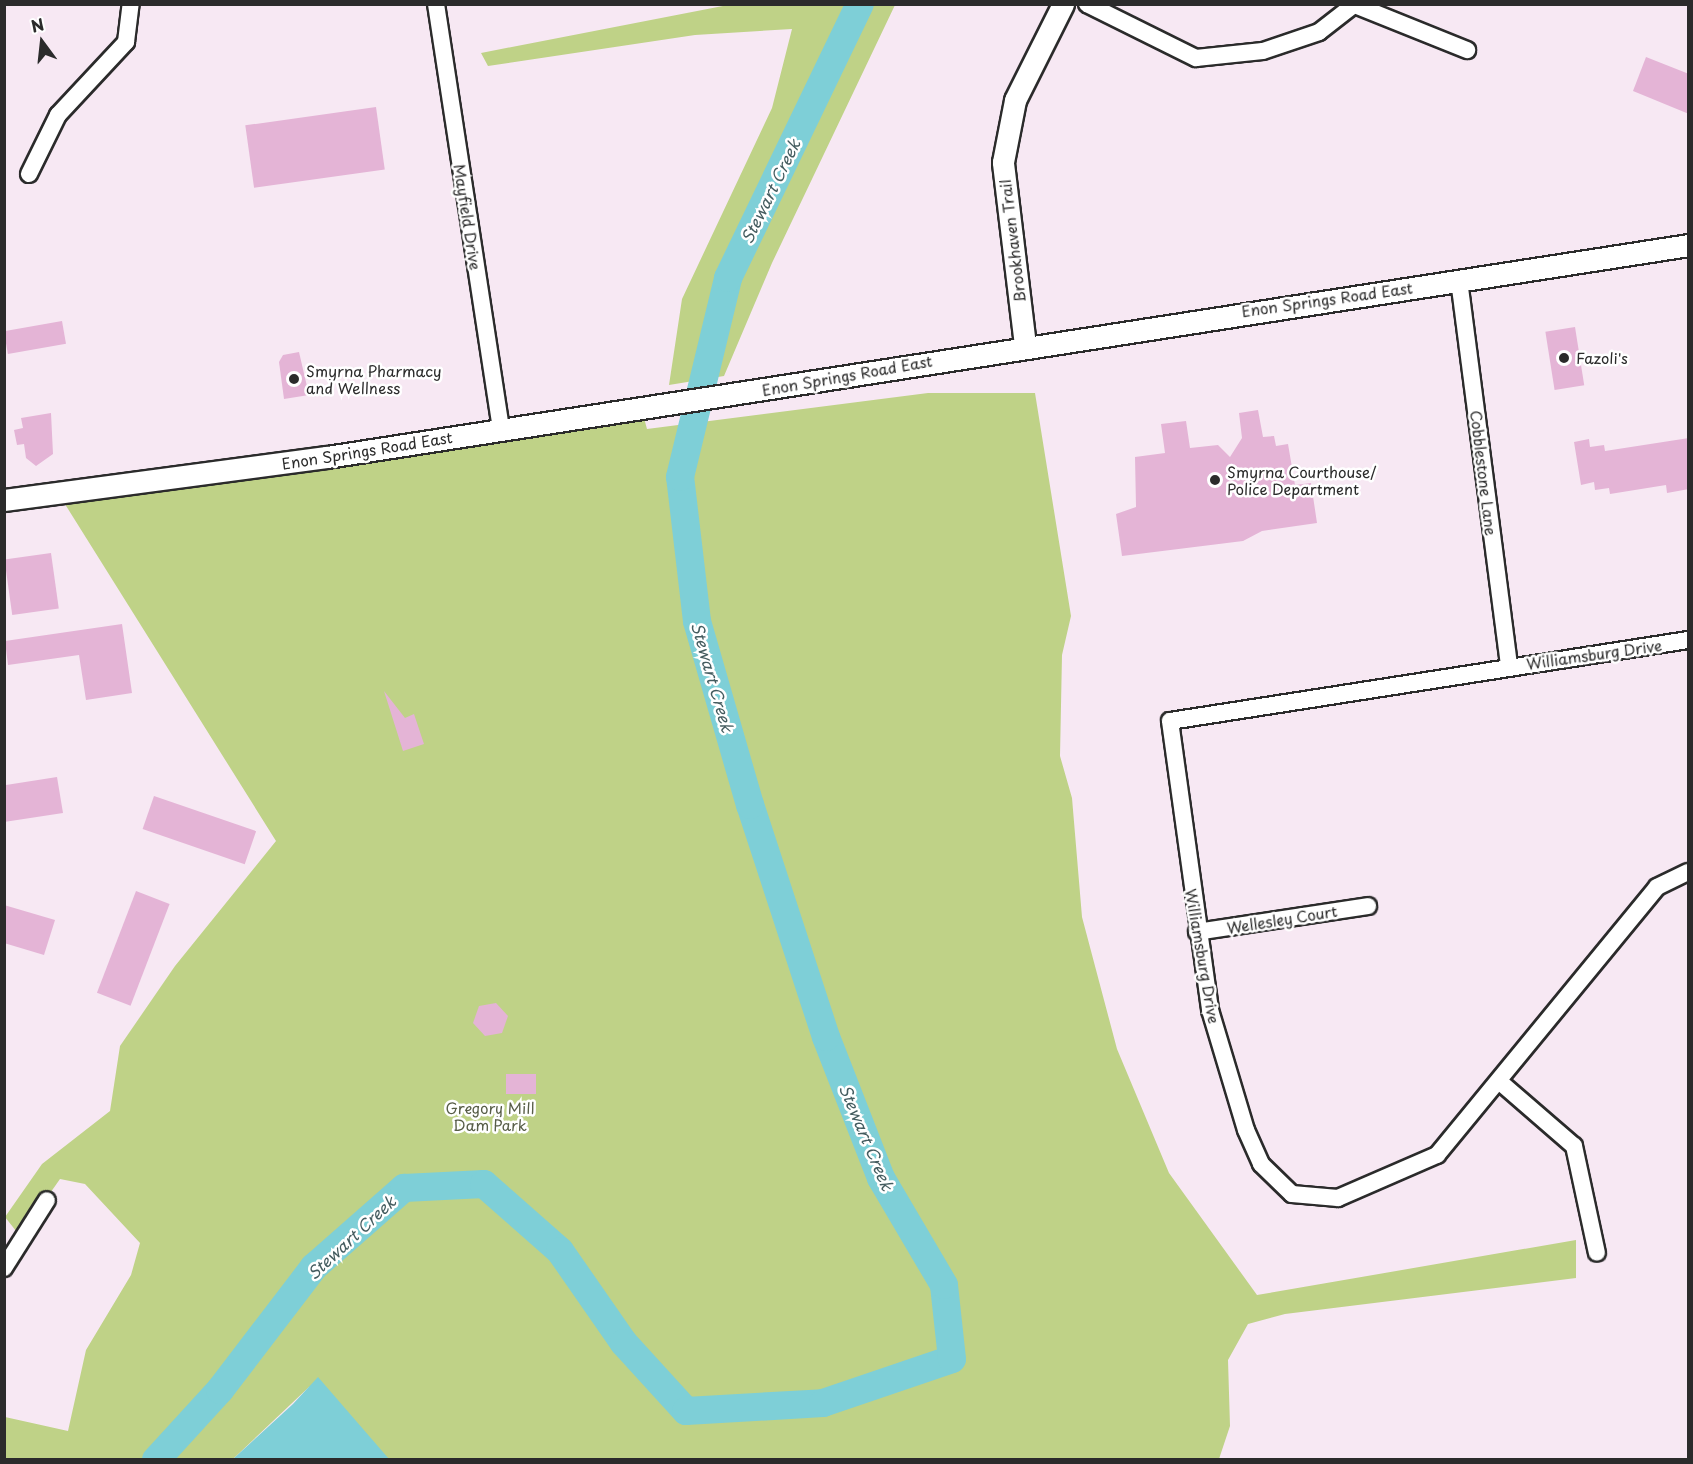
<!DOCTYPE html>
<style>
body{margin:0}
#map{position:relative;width:1693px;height:1464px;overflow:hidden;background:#f7e8f3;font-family:"Playpen Sans",sans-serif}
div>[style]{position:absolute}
.green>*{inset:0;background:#bfd287}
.water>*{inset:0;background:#7ecfd7}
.river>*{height:28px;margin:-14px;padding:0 14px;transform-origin:14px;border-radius:14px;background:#7ecfd7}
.building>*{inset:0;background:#e4b4d6;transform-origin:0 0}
.roads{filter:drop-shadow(2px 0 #2b2b2b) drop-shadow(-2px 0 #2b2b2b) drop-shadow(0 2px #2b2b2b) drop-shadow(0 -2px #2b2b2b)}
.minor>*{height:16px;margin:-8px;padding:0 8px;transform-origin:8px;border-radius:8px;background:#fff}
.tertiary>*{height:21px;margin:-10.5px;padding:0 10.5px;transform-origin:10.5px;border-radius:10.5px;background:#fff}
.dots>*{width:16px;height:16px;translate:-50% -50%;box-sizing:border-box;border:3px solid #fff;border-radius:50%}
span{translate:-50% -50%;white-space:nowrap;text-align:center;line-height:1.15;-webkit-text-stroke:5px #fff;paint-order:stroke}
.street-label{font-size:15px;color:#2b2b2b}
.poi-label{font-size:15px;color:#2b2b2b}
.left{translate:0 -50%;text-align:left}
.park-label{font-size:15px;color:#575d47}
.water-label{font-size:16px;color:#445c5f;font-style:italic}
.frame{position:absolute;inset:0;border:6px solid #2b2b2b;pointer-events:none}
.north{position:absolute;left:12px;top:12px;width:60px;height:60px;-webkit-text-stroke:4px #fff;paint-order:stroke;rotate:345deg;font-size:16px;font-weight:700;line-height:24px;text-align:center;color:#2b2b2b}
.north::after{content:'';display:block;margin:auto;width:21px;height:27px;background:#2b2b2b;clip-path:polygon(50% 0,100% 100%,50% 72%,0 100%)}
</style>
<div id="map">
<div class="green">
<div style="clip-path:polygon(728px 5px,895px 5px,772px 263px,724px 376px,669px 385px,682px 299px,772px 108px,792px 29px,695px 35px,488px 66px,481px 53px)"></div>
<div style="clip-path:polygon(928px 393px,1035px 393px,1071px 616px,1062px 655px,1060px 756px,1072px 798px,1082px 917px,1117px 1049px,1169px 1173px,1257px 1295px,1576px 1240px,1576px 1278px,1285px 1314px,1248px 1324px,1228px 1360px,1230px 1426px,1219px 1459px,383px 1459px,309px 1387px,233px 1459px,5px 1460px,5px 1417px,68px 1431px,86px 1350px,131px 1275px,140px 1243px,85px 1184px,60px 1179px,20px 1236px,5px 1217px,42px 1164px,110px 1111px,120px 1046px,175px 966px,276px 841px,58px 493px,641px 407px,647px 429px)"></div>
</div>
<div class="water">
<div style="clip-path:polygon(318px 1377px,389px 1459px,233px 1459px,293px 1404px)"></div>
</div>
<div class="river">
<div style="left:156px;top:1460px;width:95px;rotate:-47.6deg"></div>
<div style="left:220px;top:1390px;width:155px;rotate:-52.6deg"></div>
<div style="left:314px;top:1267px;width:120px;rotate:-41.3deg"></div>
<div style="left:404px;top:1188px;width:80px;rotate:-2.9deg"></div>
<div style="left:484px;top:1184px;width:101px;rotate:41.4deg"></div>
<div style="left:560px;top:1251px;width:112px;rotate:55.2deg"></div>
<div style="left:624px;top:1343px;width:92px;rotate:47.6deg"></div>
<div style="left:686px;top:1411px;width:137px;rotate:-3.3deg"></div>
<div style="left:823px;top:1403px;width:136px;rotate:-18.8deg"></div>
<div style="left:952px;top:1359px;width:74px;rotate:-96.2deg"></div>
<div style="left:944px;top:1285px;width:124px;rotate:-120.5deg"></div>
<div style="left:881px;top:1178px;width:151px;rotate:-111.3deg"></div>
<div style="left:826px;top:1037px;width:244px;rotate:-108.1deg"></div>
<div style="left:750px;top:805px;width:191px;rotate:-106.1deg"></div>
<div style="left:697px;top:621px;width:145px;rotate:-96.7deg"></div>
<div style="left:680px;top:477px;width:205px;rotate:-76.4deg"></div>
<div style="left:728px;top:278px;width:304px;rotate:-64.3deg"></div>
</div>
<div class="building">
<div style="clip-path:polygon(1646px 57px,1689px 74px,1689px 114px,1633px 91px)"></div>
<div style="left:376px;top:107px;width:63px;height:132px;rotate:82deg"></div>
<div style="left:62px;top:321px;width:23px;height:59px;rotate:80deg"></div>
<div style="left:1575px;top:327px;width:59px;height:30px;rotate:81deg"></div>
<div style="clip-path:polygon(299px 352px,309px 395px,284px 399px,279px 362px,283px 355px)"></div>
<div style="clip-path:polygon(1258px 410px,1263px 437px,1274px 436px,1276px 446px,1288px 444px,1295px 485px,1311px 483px,1317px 523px,1262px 531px,1243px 541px,1122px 556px,1116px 514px,1136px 507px,1135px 457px,1165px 453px,1161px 424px,1186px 421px,1190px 448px,1218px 445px,1230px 457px,1242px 438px,1239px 413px)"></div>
<div style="clip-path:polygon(51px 413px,53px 454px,36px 466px,26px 458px,24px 444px,17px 445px,14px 430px,23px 428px,21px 418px)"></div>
<div style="clip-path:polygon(1689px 438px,1689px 489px,1667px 493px,1666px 485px,1610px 494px,1609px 488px,1595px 490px,1594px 482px,1581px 485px,1574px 442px,1589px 439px,1590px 447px,1604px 445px,1605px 451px)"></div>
<div style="left:51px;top:553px;width:56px;height:47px;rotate:82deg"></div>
<div style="clip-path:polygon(122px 624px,132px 693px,86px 700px,79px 655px,8px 665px,5px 641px)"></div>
<div style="clip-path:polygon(384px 691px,405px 718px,414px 714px,424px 744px,403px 751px)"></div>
<div style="clip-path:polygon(57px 777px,63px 813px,4px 822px,6px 785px)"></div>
<div style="left:154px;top:796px;width:108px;height:35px;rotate:19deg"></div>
<div style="left:136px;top:891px;width:36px;height:109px;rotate:21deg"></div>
<div style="clip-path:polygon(4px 905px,55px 920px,44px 955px,4px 943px)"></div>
<div style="clip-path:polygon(496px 1003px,508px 1016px,502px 1033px,485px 1036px,473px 1023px,479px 1006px)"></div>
<div style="left:536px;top:1074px;width:20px;height:30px;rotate:90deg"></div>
</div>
<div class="roads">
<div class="minor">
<div style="left:436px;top:4px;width:430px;rotate:81.3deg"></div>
<div style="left:1087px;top:4px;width:122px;rotate:26.4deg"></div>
<div style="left:1196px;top:58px;width:67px;rotate:-6deg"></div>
<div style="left:1263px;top:51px;width:59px;rotate:-18.7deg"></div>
<div style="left:1319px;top:32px;width:46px;rotate:-37.9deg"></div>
<div style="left:1355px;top:5px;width:121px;rotate:21.9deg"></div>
<div style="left:29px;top:174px;width:66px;rotate:-63.8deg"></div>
<div style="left:58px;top:115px;width:100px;rotate:-47deg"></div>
<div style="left:126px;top:42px;width:38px;rotate:-83deg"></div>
<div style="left:1459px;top:280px;width:390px;rotate:82.6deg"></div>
<div style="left:1688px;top:640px;width:524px;rotate:171.11deg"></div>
<div style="left:1170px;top:721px;width:292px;rotate:82.1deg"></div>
<div style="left:1210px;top:1010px;width:125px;rotate:73.3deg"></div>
<div style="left:1246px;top:1130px;width:37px;rotate:66deg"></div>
<div style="left:1261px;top:1164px;width:43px;rotate:44.1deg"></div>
<div style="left:1292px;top:1194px;width:46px;rotate:5deg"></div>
<div style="left:1338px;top:1198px;width:108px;rotate:-23.5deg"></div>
<div style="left:1437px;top:1155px;width:347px;rotate:-50.6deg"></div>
<div style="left:1657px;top:887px;width:34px;rotate:-26deg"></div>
<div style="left:1197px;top:932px;width:173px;rotate:-8.6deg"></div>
<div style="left:1500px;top:1082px;width:98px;rotate:40.9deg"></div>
<div style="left:1574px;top:1146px;width:109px;rotate:77.9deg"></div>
<div style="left:4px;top:1268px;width:80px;rotate:-57.7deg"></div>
</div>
<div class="tertiary">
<div style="left:1025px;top:345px;width:184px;rotate:-96.9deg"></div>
<div style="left:1003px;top:162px;width:63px;rotate:-79deg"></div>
<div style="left:1015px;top:100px;width:107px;rotate:-63.4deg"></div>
<div style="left:4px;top:500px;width:326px;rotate:-7.6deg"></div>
<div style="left:327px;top:457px;width:1377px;rotate:-8.85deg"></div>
</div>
</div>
<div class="dots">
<div style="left:1564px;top:358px;background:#2b2b2b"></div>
<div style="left:294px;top:379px;background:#2b2b2b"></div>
<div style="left:1215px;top:480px;background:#2b2b2b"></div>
</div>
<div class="street-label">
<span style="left:468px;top:217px;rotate:81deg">Mayfield Drive</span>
<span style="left:1012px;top:241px;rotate:-97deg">Brookhaven Trail</span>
<span style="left:1327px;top:299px;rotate:-8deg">Enon Springs Road East</span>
<span style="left:847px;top:375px;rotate:-10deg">Enon Springs Road East</span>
<span style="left:367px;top:450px;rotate:-9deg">Enon Springs Road East</span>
<span style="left:1484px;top:473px;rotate:83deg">Cobblestone Lane</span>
<span style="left:1594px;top:654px;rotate:-8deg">Williamsburg Drive</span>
<span style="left:1282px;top:919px;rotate:-9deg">Wellesley Court</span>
<span style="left:1203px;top:956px;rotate:80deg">Williamsburg Drive</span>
</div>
<div class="poi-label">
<span class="left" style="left:1576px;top:358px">Fazoli's</span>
<span class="left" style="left:306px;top:379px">Smyrna Pharmacy<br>and Wellness</span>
<span class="left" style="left:1227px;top:480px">Smyrna Courthouse/<br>Police Department</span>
</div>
<div class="park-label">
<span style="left:490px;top:1116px">Gregory Mill<br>Dam Park</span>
</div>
<div class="water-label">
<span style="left:770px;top:191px;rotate:-64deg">Stewart Creek</span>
<span style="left:713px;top:677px;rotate:74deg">Stewart Creek</span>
<span style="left:867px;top:1137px;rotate:67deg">Stewart Creek</span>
<span style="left:351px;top:1237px;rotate:-43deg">Stewart Creek</span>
</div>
<div class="frame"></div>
<div class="north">N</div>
</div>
